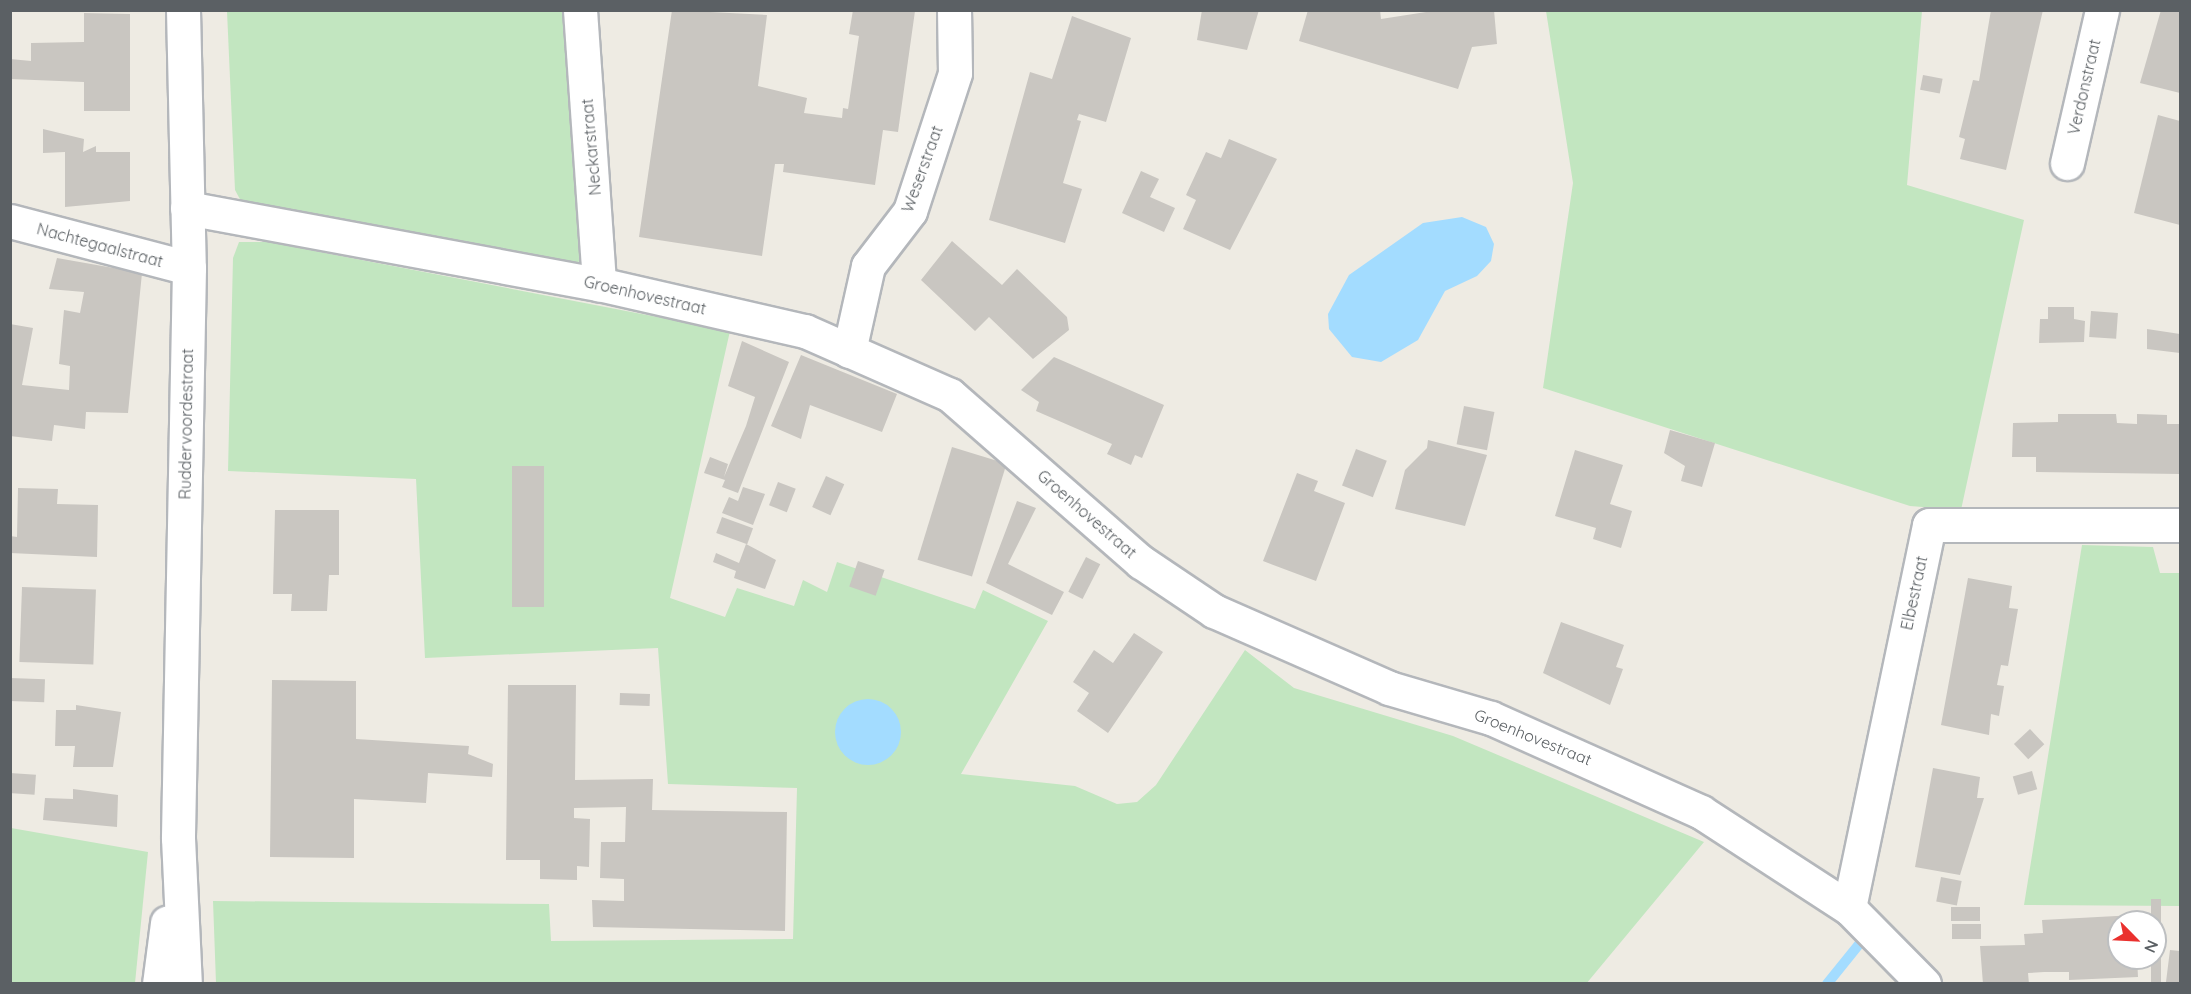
<!DOCTYPE html>
<style>
body{margin:0}
#map{position:relative;width:2191px;height:994px;overflow:hidden;background:#eeebe3;font-family:Quicksand,sans-serif}
div>[style]{position:absolute}
.green>*{inset:0;background:#c2e6c0}
.water>*{inset:0;background:#a3dcff}
.round{border-radius:50%}
.stream>*{height:10px;margin:-5px;padding:0 5px;transform-origin:5px;border-radius:5px;background:#a3dcff}
.building>*{inset:0;background:#c9c6c1;transform-origin:0 0}
.roads{filter:drop-shadow(2px 0 #b4b7bb) drop-shadow(-2px 0 #b4b7bb) drop-shadow(0 2px #b4b7bb) drop-shadow(0 -2px #b4b7bb)}
.minor>*{height:33px;margin:-16.5px;padding:0 16.5px;transform-origin:16.5px;border-radius:16.5px;background:#fff}
span{translate:-50% -50%;white-space:nowrap;text-align:center;line-height:1.15;-webkit-text-stroke:4.5px #fff;paint-order:stroke}
.street-label{font-size:16px;color:#5b6064}
.frame{position:absolute;inset:0;border:12px solid #5b6064;pointer-events:none}
.north{position:absolute;left:2107px;top:910px;width:60px;height:60px;box-sizing:border-box;background:#fff;border:2px solid #bdbfc1;border-radius:50%;rotate:114deg;font-size:16px;font-weight:700;line-height:24px;text-align:center;color:#5b6064}
.north::after{content:'';display:block;margin:auto;width:21px;height:27px;background:#ea312e;clip-path:polygon(50% 0,100% 100%,50% 72%,0 100%)}
</style>
<div id="map">
<div class="green">
<div style="clip-path:polygon(227px 11px,564px 11px,587px 258px,569px 266px,242px 203px,235px 190px)"></div>
<div style="clip-path:polygon(1546px 11px,1922px 11px,1907px 185px,2024px 220px,1961px 510px,1910px 506px,1543px 388px,1573px 183px)"></div>
<div style="clip-path:polygon(239px 242px,268px 242px,730px 331px,670px 598px,725px 617px,737px 588px,794px 606px,803px 580px,827px 592px,837px 562px,975px 609px,983px 590px,1048px 621px,961px 774px,1075px 786px,1117px 804px,1137px 802px,1156px 785px,1245px 650px,1294px 688px,1453px 736px,1704px 842px,1586px 984px,216px 983px,213px 901px,549px 904px,551px 941px,793px 939px,797px 788px,668px 784px,658px 648px,425px 658px,416px 479px,228px 471px,233px 258px)"></div>
<div style="clip-path:polygon(2082px 545px,2153px 547px,2160px 573px,2180px 573px,2180px 906px,2024px 905px)"></div>
<div style="clip-path:polygon(11px 828px,148px 852px,135px 983px,11px 983px)"></div>
</div>
<div class="water">
<div style="clip-path:polygon(1462px 217px,1486px 227px,1494px 244px,1491px 261px,1477px 276px,1445px 291px,1418px 340px,1381px 362px,1352px 357px,1329px 329px,1328px 314px,1349px 275px,1423px 223px)"></div>
<div class="round" style="left:835px;top:699px;width:66px;height:66px"></div>
</div>
<div class="stream">
<div style="left:1827px;top:984px;width:67px;rotate:-51.1deg"></div>
</div>
<div class="building">
<div style="clip-path:polygon(672px 10px,767px 15px,758px 86px,807px 98px,804px 113px,842px 118px,843px 108px,848px 109px,859px 36px,849px 34px,853px 10px,915px 11px,898px 132px,883px 130px,875px 185px,783px 172px,784px 164px,775px 164px,762px 256px,639px 237px)"></div>
<div style="clip-path:polygon(1202px 10px,1259px 10px,1247px 50px,1197px 40px)"></div>
<div style="clip-path:polygon(1308px 10px,1380px 10px,1381px 19px,1439px 10px,1494px 10px,1497px 44px,1472px 47px,1458px 89px,1299px 41px)"></div>
<div style="clip-path:polygon(1991px 10px,2043px 10px,2006px 170px,1960px 159px,1965px 139px,1959px 137px,1973px 80px,1979px 81px)"></div>
<div style="clip-path:polygon(2161px 10px,2180px 10px,2180px 93px,2140px 83px)"></div>
<div style="clip-path:polygon(84px 13px,130px 14px,130px 111px,84px 111px,84px 82px,10px 79px,10px 59px,31px 61px,31px 43px,84px 42px)"></div>
<div style="clip-path:polygon(1072px 16px,1131px 38px,1106px 122px,1079px 114px,1077px 120px,1081px 121px,1063px 183px,1082px 189px,1065px 243px,989px 220px,1030px 72px,1052px 79px)"></div>
<div style="left:1923px;top:75px;width:20px;height:15px;rotate:11deg"></div>
<div style="clip-path:polygon(2158px 115px,2180px 121px,2180px 225px,2134px 213px)"></div>
<div style="clip-path:polygon(43px 129px,84px 139px,83px 152px,96px 146px,96px 152px,130px 152px,130px 201px,65px 207px,65px 152px,43px 153px)"></div>
<div style="clip-path:polygon(1229px 139px,1277px 159px,1230px 250px,1183px 229px,1196px 200px,1186px 195px,1206px 152px,1221px 158px)"></div>
<div style="clip-path:polygon(1141px 171px,1159px 179px,1150px 197px,1175px 208px,1164px 232px,1122px 213px)"></div>
<div style="clip-path:polygon(952px 241px,1002px 285px,1017px 269px,1067px 317px,1069px 330px,1033px 359px,989px 317px,975px 331px,921px 280px)"></div>
<div style="clip-path:polygon(57px 258px,142px 273px,128px 413px,86px 412px,85px 429px,54px 425px,52px 441px,10px 436px,10px 324px,33px 328px,22px 385px,69px 390px,70px 366px,59px 364px,64px 310px,80px 313px,84px 292px,49px 289px)"></div>
<div style="clip-path:polygon(2048px 307px,2074px 307px,2074px 319px,2085px 321px,2084px 342px,2039px 343px,2040px 319px,2048px 319px)"></div>
<div style="left:2091px;top:311px;width:27px;height:26px;rotate:4deg"></div>
<div style="clip-path:polygon(2147px 329px,2180px 334px,2180px 353px,2147px 349px)"></div>
<div style="clip-path:polygon(742px 341px,789px 362px,738px 493px,722px 487px,725px 480px,704px 473px,710px 457px,728px 464px,724px 477px,746px 426px,755px 397px,728px 386px)"></div>
<div style="clip-path:polygon(801px 355px,897px 394px,882px 432px,810px 405px,801px 439px,771px 426px)"></div>
<div style="clip-path:polygon(1054px 357px,1164px 405px,1142px 458px,1135px 455px,1131px 465px,1107px 454px,1112px 444px,1036px 411px,1039px 402px,1021px 390px)"></div>
<div style="left:1464px;top:406px;width:31px;height:39px;rotate:11deg"></div>
<div style="clip-path:polygon(2058px 414px,2116px 414px,2117px 423px,2137px 424px,2137px 414px,2167px 415px,2167px 424px,2180px 424px,2180px 474px,2036px 472px,2036px 457px,2012px 457px,2013px 423px,2058px 422px)"></div>
<div style="clip-path:polygon(1670px 430px,1715px 443px,1702px 487px,1681px 481px,1685px 466px,1664px 453px)"></div>
<div style="clip-path:polygon(1428px 440px,1487px 455px,1465px 526px,1395px 509px,1405px 470px,1427px 448px)"></div>
<div style="left:952px;top:447px;width:57px;height:118px;rotate:17deg"></div>
<div style="left:1356px;top:449px;width:33px;height:39px;rotate:21deg"></div>
<div style="clip-path:polygon(1575px 450px,1623px 465px,1610px 504px,1632px 511px,1621px 548px,1593px 539px,1596px 528px,1555px 516px)"></div>
<div style="left:512px;top:466px;width:32px;height:141px"></div>
<div style="clip-path:polygon(1297px 473px,1318px 481px,1314px 491px,1345px 503px,1316px 581px,1263px 561px)"></div>
<div style="left:826px;top:476px;width:20px;height:34px;rotate:24deg"></div>
<div style="left:778px;top:482px;width:19px;height:25px;rotate:21deg"></div>
<div style="clip-path:polygon(743px 487px,765px 494px,753px 525px,722px 513px,729px 497px,738px 501px)"></div>
<div style="clip-path:polygon(18px 488px,58px 489px,57px 504px,98px 505px,97px 557px,10px 553px,10px 536px,17px 537px)"></div>
<div style="clip-path:polygon(1017px 501px,1036px 508px,1008px 564px,1064px 592px,1052px 615px,986px 583px)"></div>
<div style="clip-path:polygon(275px 510px,339px 510px,339px 575px,329px 575px,327px 611px,291px 611px,292px 594px,273px 594px)"></div>
<div style="left:722px;top:517px;width:33px;height:17px;rotate:20deg"></div>
<div style="clip-path:polygon(746px 544px,776px 560px,765px 589px,734px 578px,736px 571px,713px 562px,716px 553px,739px 563px)"></div>
<div style="left:1086px;top:557px;width:16px;height:39px;rotate:27deg"></div>
<div style="left:858px;top:561px;width:28px;height:27px;rotate:19deg"></div>
<div style="clip-path:polygon(1968px 578px,2012px 586px,2009px 608px,2018px 609px,2008px 666px,2001px 665px,1997px 685px,2004px 686px,1999px 716px,1991px 714px,1989px 735px,1941px 725px)"></div>
<div style="left:22px;top:587px;width:74px;height:75px;rotate:2deg"></div>
<div style="clip-path:polygon(1561px 622px,1624px 645px,1616px 667px,1623px 669px,1610px 705px,1543px 673px)"></div>
<div style="clip-path:polygon(1134px 633px,1163px 652px,1108px 733px,1077px 711px,1089px 693px,1073px 682px,1094px 650px,1113px 663px)"></div>
<div style="left:10px;top:678px;width:35px;height:23px;rotate:2deg"></div>
<div style="clip-path:polygon(272px 680px,356px 681px,356px 739px,469px 746px,468px 754px,493px 764px,492px 777px,428px 773px,426px 803px,354px 799px,354px 858px,270px 857px)"></div>
<div style="clip-path:polygon(508px 685px,576px 685px,575px 780px,653px 779px,652px 810px,787px 812px,785px 931px,593px 927px,592px 900px,624px 901px,624px 879px,600px 878px,601px 842px,625px 842px,626px 807px,574px 808px,574px 818px,590px 819px,589px 867px,577px 866px,577px 880px,540px 879px,540px 860px,506px 860px)"></div>
<div style="left:620px;top:693px;width:30px;height:12px;rotate:2deg"></div>
<div style="clip-path:polygon(76px 705px,121px 712px,113px 767px,73px 767px,75px 746px,55px 746px,56px 710px,76px 710px)"></div>
<div style="left:2030px;top:729px;width:21px;height:22px;rotate:47deg"></div>
<div style="clip-path:polygon(1933px 768px,1980px 777px,1977px 798px,1984px 798px,1960px 875px,1915px 867px)"></div>
<div style="left:2032px;top:771px;width:19px;height:20px;rotate:74deg"></div>
<div style="left:10px;top:773px;width:26px;height:20px;rotate:4deg"></div>
<div style="clip-path:polygon(73px 789px,118px 795px,117px 827px,43px 820px,45px 798px,73px 799px)"></div>
<div style="left:1941px;top:877px;width:21px;height:25px;rotate:11deg"></div>
<div style="left:2151px;top:899px;width:10px;height:85px"></div>
<div style="left:1980px;top:907px;width:14px;height:29px;rotate:90deg"></div>
<div style="clip-path:polygon(2135px 915px,2136px 922px,2119px 922px,2119px 958px,2137px 958px,2138px 977px,2069px 980px,2069px 972px,2044px 972px,2028px 973px,2029px 984px,1983px 984px,1980px 946px,2025px 945px,2024px 934px,2043px 933px,2042px 920px)"></div>
<div style="left:1952px;top:924px;width:29px;height:15px"></div>
<div style="clip-path:polygon(2170px 950px,2180px 951px,2180px 984px,2166px 982px)"></div>
</div>
<div class="roads">
<div class="minor">
<div style="left:183px;top:10px;width:258px;rotate:88.7deg"></div>
<div style="left:189px;top:268px;width:570px;rotate:91.11deg"></div>
<div style="left:178px;top:838px;width:146px;rotate:87.3deg"></div>
<div style="left:580px;top:10px;width:275px;rotate:86deg"></div>
<div style="left:2067px;top:163px;width:157px;rotate:-77.1deg"></div>
<div style="left:187px;top:208px;width:419px;rotate:10.5deg"></div>
<div style="left:599px;top:284px;width:211px;rotate:12.9deg"></div>
<div style="left:805px;top:331px;width:158px;rotate:23.8deg"></div>
<div style="left:950px;top:395px;width:254px;rotate:41.2deg"></div>
<div style="left:1141px;top:562px;width:88px;rotate:33.9deg"></div>
<div style="left:1214px;top:611px;width:191px;rotate:23.7deg"></div>
<div style="left:1389px;top:688px;width:106px;rotate:16.4deg"></div>
<div style="left:1491px;top:718px;width:230px;rotate:24.1deg"></div>
<div style="left:1701px;top:812px;width:176px;rotate:33deg"></div>
<div style="left:1849px;top:908px;width:107px;rotate:45.4deg"></div>
<div style="left:10px;top:221px;width:185px;rotate:14.7deg"></div>
<div style="left:849px;top:351px;width:87px;rotate:-77.4deg"></div>
<div style="left:868px;top:266px;width:69px;rotate:-52.6deg"></div>
<div style="left:910px;top:211px;width:145px;rotate:-71.9deg"></div>
<div style="left:955px;top:73px;width:63px;rotate:-90.9deg"></div>
<div style="left:1849px;top:908px;width:391px;rotate:-78.2deg"></div>
<div style="left:1929px;top:525px;width:251px"></div>
<div style="left:159px;top:984px;width:62px;rotate:-82.5deg"></div>
</div>
</div>
<div class="street-label">
<span style="left:2084px;top:87px;rotate:-77deg">Verdonstraat</span>
<span style="left:591px;top:147px;rotate:-95deg">Neckarstraat</span>
<span style="left:922px;top:169px;rotate:-70deg">Weserstraat</span>
<span style="left:100px;top:245px;rotate:15deg">Nachtegaalstraat</span>
<span style="left:645px;top:295px;rotate:13deg">Groenhovestraat</span>
<span style="left:186px;top:424px;rotate:-89deg">Ruddervoordestraat</span>
<span style="left:1087px;top:514px;rotate:41deg">Groenhovestraat</span>
<span style="left:1914px;top:593px;rotate:-78deg">Elbestraat</span>
<span style="left:1533px;top:737px;rotate:22deg">Groenhovestraat</span>
</div>
<div class="frame"></div>
<div class="north">N</div>
</div>
